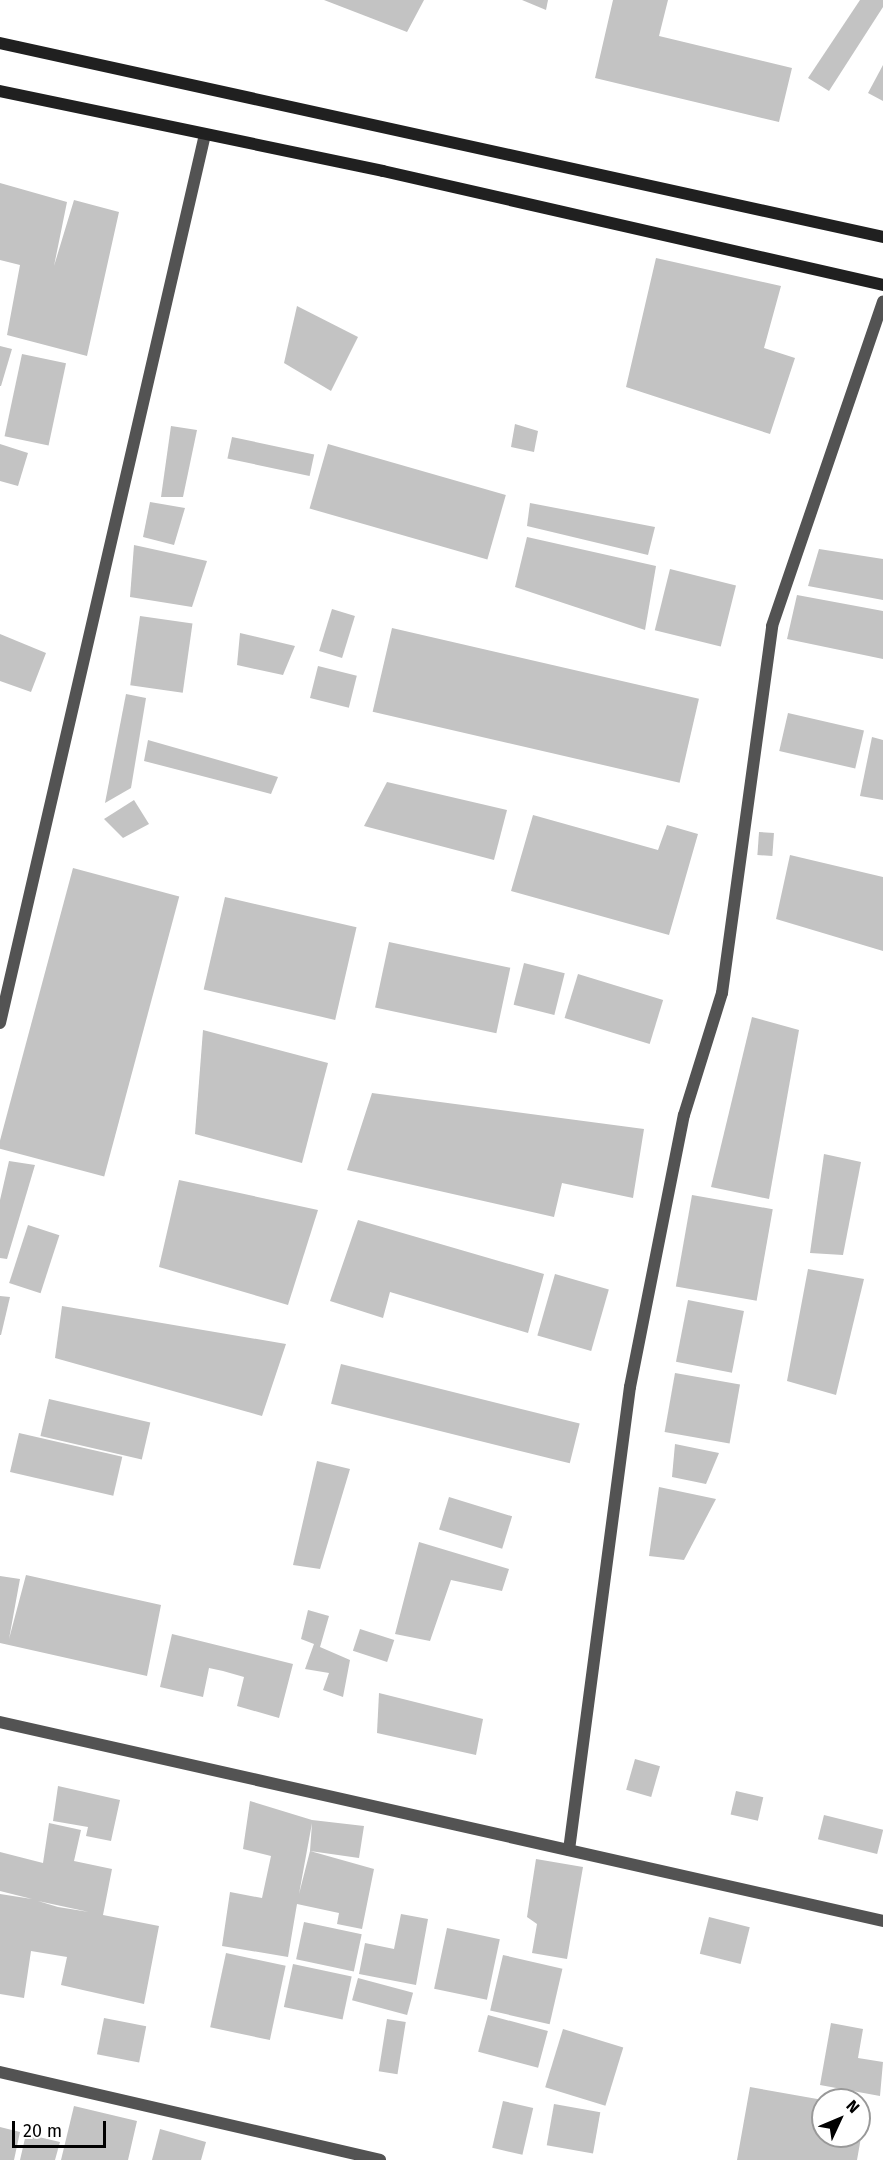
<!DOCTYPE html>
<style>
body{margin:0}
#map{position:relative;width:883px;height:2160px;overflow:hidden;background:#fff;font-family:"Fira Sans",sans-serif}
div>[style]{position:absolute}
.building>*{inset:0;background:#c3c3c3;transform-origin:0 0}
.minor>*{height:12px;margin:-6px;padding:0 6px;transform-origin:6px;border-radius:6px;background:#535353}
.secondary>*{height:12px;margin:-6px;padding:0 6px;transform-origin:6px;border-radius:6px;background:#202020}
span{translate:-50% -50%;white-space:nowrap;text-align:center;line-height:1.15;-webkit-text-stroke:6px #fff;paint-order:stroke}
.north{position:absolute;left:811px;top:2088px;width:60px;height:60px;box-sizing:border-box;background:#fff;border:2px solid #999;border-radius:50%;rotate:46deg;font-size:16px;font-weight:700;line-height:24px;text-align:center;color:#000}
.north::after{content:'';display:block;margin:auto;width:21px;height:27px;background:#000;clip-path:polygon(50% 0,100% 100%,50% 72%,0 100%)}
.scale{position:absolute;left:12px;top:2121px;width:94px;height:27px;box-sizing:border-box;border:3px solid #000;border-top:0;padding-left:8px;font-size:18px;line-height:21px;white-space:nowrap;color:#000;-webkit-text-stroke:4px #fff;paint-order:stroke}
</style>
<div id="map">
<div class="building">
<div style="clip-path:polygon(324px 0,424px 0,407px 32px)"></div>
<div style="clip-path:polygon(522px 0,548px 0,546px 10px)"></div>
<div style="clip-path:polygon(613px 0,668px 0,659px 36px,792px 68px,779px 122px,595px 78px)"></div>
<div style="clip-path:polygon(860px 0,883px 0,883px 7px,829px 91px,808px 78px)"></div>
<div style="clip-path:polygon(883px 65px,883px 101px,868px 93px)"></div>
<div style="clip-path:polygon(0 183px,67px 202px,54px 266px,74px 200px,119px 212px,87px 356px,7px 335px,20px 265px,0 260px)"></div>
<div style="clip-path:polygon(656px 258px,781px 286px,764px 348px,795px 358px,770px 434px,626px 387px)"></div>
<div style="clip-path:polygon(297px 306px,358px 337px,331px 391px,284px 363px)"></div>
<div style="clip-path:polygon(0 346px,12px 349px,1px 386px,0 386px)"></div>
<div style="left:22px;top:354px;width:45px;height:84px;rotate:12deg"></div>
<div style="clip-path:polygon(515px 424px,538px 431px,534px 452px,511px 447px)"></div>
<div style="clip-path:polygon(171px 426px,197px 430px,183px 497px,161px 497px)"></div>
<div style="left:232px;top:437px;width:84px;height:22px;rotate:12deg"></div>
<div style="clip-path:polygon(0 444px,28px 453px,18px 486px,0 481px)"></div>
<div style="left:328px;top:444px;width:185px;height:67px;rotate:16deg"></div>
<div style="clip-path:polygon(150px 502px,185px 508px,174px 545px,143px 537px)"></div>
<div style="clip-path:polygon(530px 503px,655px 527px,648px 555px,527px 526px)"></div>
<div style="clip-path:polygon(527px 537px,656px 566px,645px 630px,515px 587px)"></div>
<div style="clip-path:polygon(134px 545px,207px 561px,192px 607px,130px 597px)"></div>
<div style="clip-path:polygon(819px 549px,883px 559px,883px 600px,808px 586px)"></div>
<div style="left:670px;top:569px;width:68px;height:63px;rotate:14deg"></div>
<div style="clip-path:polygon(797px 595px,883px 611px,883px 659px,787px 639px)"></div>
<div style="left:332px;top:609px;width:24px;height:44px;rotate:17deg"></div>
<div style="left:140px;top:616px;width:53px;height:70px;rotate:8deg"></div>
<div style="left:392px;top:628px;width:315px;height:86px;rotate:13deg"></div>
<div style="clip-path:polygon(240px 633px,295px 646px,283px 675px,237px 665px)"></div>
<div style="clip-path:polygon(0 634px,46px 653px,31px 692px,0 681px)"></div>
<div style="left:318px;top:666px;width:40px;height:33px;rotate:14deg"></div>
<div style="clip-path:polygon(126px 694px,146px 698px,131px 788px,105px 803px)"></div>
<div style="left:788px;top:713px;width:78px;height:39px;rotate:13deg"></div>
<div style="clip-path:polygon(872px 737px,883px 740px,883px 800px,860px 796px)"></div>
<div style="clip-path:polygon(148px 740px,278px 777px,271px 794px,144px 761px)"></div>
<div style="clip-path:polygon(387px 782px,507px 810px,494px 860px,364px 826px)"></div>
<div style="clip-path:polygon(134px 800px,149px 824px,123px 838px,104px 819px)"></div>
<div style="clip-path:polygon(533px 815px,658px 850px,667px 825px,698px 834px,669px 935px,511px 891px)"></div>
<div style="left:759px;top:832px;width:15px;height:23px;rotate:4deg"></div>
<div style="clip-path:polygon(790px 855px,883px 877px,883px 951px,776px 919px)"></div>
<div style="left:73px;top:868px;width:110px;height:290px;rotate:15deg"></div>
<div style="left:225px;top:897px;width:135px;height:95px;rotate:13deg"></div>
<div style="left:389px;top:942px;width:124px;height:67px;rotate:12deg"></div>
<div style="left:524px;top:963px;width:42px;height:43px;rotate:14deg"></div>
<div style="left:578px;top:974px;width:89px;height:46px;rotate:17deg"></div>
<div style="clip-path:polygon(752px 1017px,799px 1030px,769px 1199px,711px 1187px)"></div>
<div style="clip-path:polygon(203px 1030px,328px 1063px,302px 1163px,195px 1134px)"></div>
<div style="clip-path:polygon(372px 1093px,644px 1129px,633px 1198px,562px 1183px,554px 1217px,347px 1170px)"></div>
<div style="clip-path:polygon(824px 1154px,861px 1162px,843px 1255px,810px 1253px)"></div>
<div style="clip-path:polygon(9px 1161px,35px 1165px,7px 1259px,0 1258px,0 1200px)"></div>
<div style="clip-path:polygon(179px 1180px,318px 1210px,288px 1305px,159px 1267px)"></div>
<div style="left:692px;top:1195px;width:82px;height:93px;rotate:10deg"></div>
<div style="clip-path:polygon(358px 1220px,544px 1274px,528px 1333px,390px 1292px,383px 1318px,330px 1301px)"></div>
<div style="left:28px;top:1225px;width:33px;height:61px;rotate:18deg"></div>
<div style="clip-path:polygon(808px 1269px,864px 1279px,836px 1395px,787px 1381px)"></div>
<div style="left:555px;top:1274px;width:56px;height:64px;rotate:16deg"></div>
<div style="clip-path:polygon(0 1296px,10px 1297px,1px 1335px,0 1335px)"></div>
<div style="left:688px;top:1300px;width:57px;height:63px;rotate:11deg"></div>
<div style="clip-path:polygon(62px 1306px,286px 1344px,262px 1416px,55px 1358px)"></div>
<div style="left:341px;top:1364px;width:246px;height:41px;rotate:14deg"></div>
<div style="left:675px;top:1373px;width:66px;height:60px;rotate:10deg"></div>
<div style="left:49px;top:1399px;width:104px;height:38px;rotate:13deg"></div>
<div style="left:19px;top:1433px;width:106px;height:40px;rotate:13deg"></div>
<div style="clip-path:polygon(675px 1444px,719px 1453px,706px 1484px,672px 1477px)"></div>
<div style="clip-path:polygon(317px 1461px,350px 1469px,320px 1569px,293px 1565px)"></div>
<div style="clip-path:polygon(659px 1487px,716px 1499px,684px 1560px,649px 1556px)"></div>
<div style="left:449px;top:1497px;width:66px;height:34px;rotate:17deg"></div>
<div style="clip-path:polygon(419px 1542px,509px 1569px,502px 1591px,451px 1580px,430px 1641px,395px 1634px)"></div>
<div style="clip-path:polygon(26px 1575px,161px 1605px,147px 1676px,0 1643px,0 1576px,20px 1579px,9px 1639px)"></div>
<div style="clip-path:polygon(308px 1610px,329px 1616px,320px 1647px,350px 1660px,343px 1697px,323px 1690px,329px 1673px,305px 1669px,314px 1644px,301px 1639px)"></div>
<div style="left:360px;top:1629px;width:36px;height:23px;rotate:18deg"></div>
<div style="clip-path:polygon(172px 1634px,293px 1664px,279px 1718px,237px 1706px,244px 1677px,223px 1671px,209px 1668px,203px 1697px,160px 1687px)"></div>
<div style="clip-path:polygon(379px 1693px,483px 1719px,476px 1755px,377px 1733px)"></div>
<div style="left:635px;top:1759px;width:26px;height:32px;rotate:16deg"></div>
<div style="clip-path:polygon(58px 1786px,120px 1800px,111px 1841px,86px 1836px,88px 1827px,53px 1821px)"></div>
<div style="left:736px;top:1791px;width:28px;height:24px;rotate:13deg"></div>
<div style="clip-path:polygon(evenodd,250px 1801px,312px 1820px,364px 1826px,359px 1858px,310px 1851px,374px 1869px,362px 1929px,337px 1924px,339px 1913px,297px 1904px,288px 1957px,222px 1946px,230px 1892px,262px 1898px,271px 1856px,243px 1849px,250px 1801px,312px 1823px,310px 1851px,299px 1894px,312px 1823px)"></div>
<div style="left:824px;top:1815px;width:61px;height:25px;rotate:14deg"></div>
<div style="clip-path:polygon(evenodd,49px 1823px,81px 1830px,74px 1861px,112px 1869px,103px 1915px,159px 1926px,144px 2004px,61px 1985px,67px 1957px,31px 1951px,24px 1998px,0 1994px,0 1894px,32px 1899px,0 1891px,0 1852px,43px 1863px,49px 1823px,38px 1901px,89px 1912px,58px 1907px,38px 1901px)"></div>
<div style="clip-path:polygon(536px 1859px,583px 1867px,567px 1959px,532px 1953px,537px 1924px,527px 1917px)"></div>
<div style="clip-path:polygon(401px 1914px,428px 1919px,416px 1985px,359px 1974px,365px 1943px,394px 1949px)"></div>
<div style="left:709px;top:1917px;width:42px;height:38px;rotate:14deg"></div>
<div style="left:304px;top:1922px;width:59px;height:38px;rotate:12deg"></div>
<div style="left:447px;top:1928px;width:54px;height:62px;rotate:12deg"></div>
<div style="left:226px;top:1953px;width:61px;height:76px;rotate:12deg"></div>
<div style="left:503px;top:1955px;width:61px;height:57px;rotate:13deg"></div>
<div style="left:293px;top:1964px;width:60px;height:44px;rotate:12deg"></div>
<div style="left:358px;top:1978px;width:57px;height:23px;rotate:15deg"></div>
<div style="left:488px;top:2015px;width:62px;height:38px;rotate:15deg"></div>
<div style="left:104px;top:2018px;width:43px;height:37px;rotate:11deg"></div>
<div style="left:387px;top:2019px;width:19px;height:53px;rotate:9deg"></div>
<div style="clip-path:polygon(831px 2023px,863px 2029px,858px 2058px,883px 2062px,880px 2096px,820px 2085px)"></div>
<div style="left:563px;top:2029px;width:63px;height:61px;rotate:17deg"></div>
<div style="clip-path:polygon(750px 2087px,823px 2100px,823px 2136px,859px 2136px,859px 2107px,866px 2109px,857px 2160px,737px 2160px)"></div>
<div style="left:503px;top:2101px;width:31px;height:48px;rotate:13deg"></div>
<div style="left:554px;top:2104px;width:47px;height:42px;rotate:10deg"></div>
<div style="clip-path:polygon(74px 2106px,137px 2121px,128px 2160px,61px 2160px)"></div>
<div style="clip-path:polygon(0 2127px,20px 2132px,14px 2160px,0 2160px)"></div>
<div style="clip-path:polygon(160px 2129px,206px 2142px,201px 2160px,152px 2160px)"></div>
<div style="clip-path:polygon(26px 2134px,60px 2142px,55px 2160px,20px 2160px)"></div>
</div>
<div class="minor">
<div style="left:0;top:1023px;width:912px;rotate:-77.01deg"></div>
<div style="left:0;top:1722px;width:905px;rotate:12.7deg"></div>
<div style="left:569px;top:1850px;width:467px;rotate:-82.5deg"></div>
<div style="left:630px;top:1387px;width:277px;rotate:-78.8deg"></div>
<div style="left:684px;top:1115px;width:128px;rotate:-72.7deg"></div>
<div style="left:722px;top:993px;width:370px;rotate:-82.2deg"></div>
<div style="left:772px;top:626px;width:343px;rotate:-71.1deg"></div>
<div style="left:0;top:2072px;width:390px;rotate:13deg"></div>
</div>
<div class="secondary">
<div style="left:0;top:43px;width:904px;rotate:12.39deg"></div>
<div style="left:0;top:91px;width:391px;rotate:11.8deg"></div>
<div style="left:383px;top:171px;width:513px;rotate:12.84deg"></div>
</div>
<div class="north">N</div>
<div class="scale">20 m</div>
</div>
